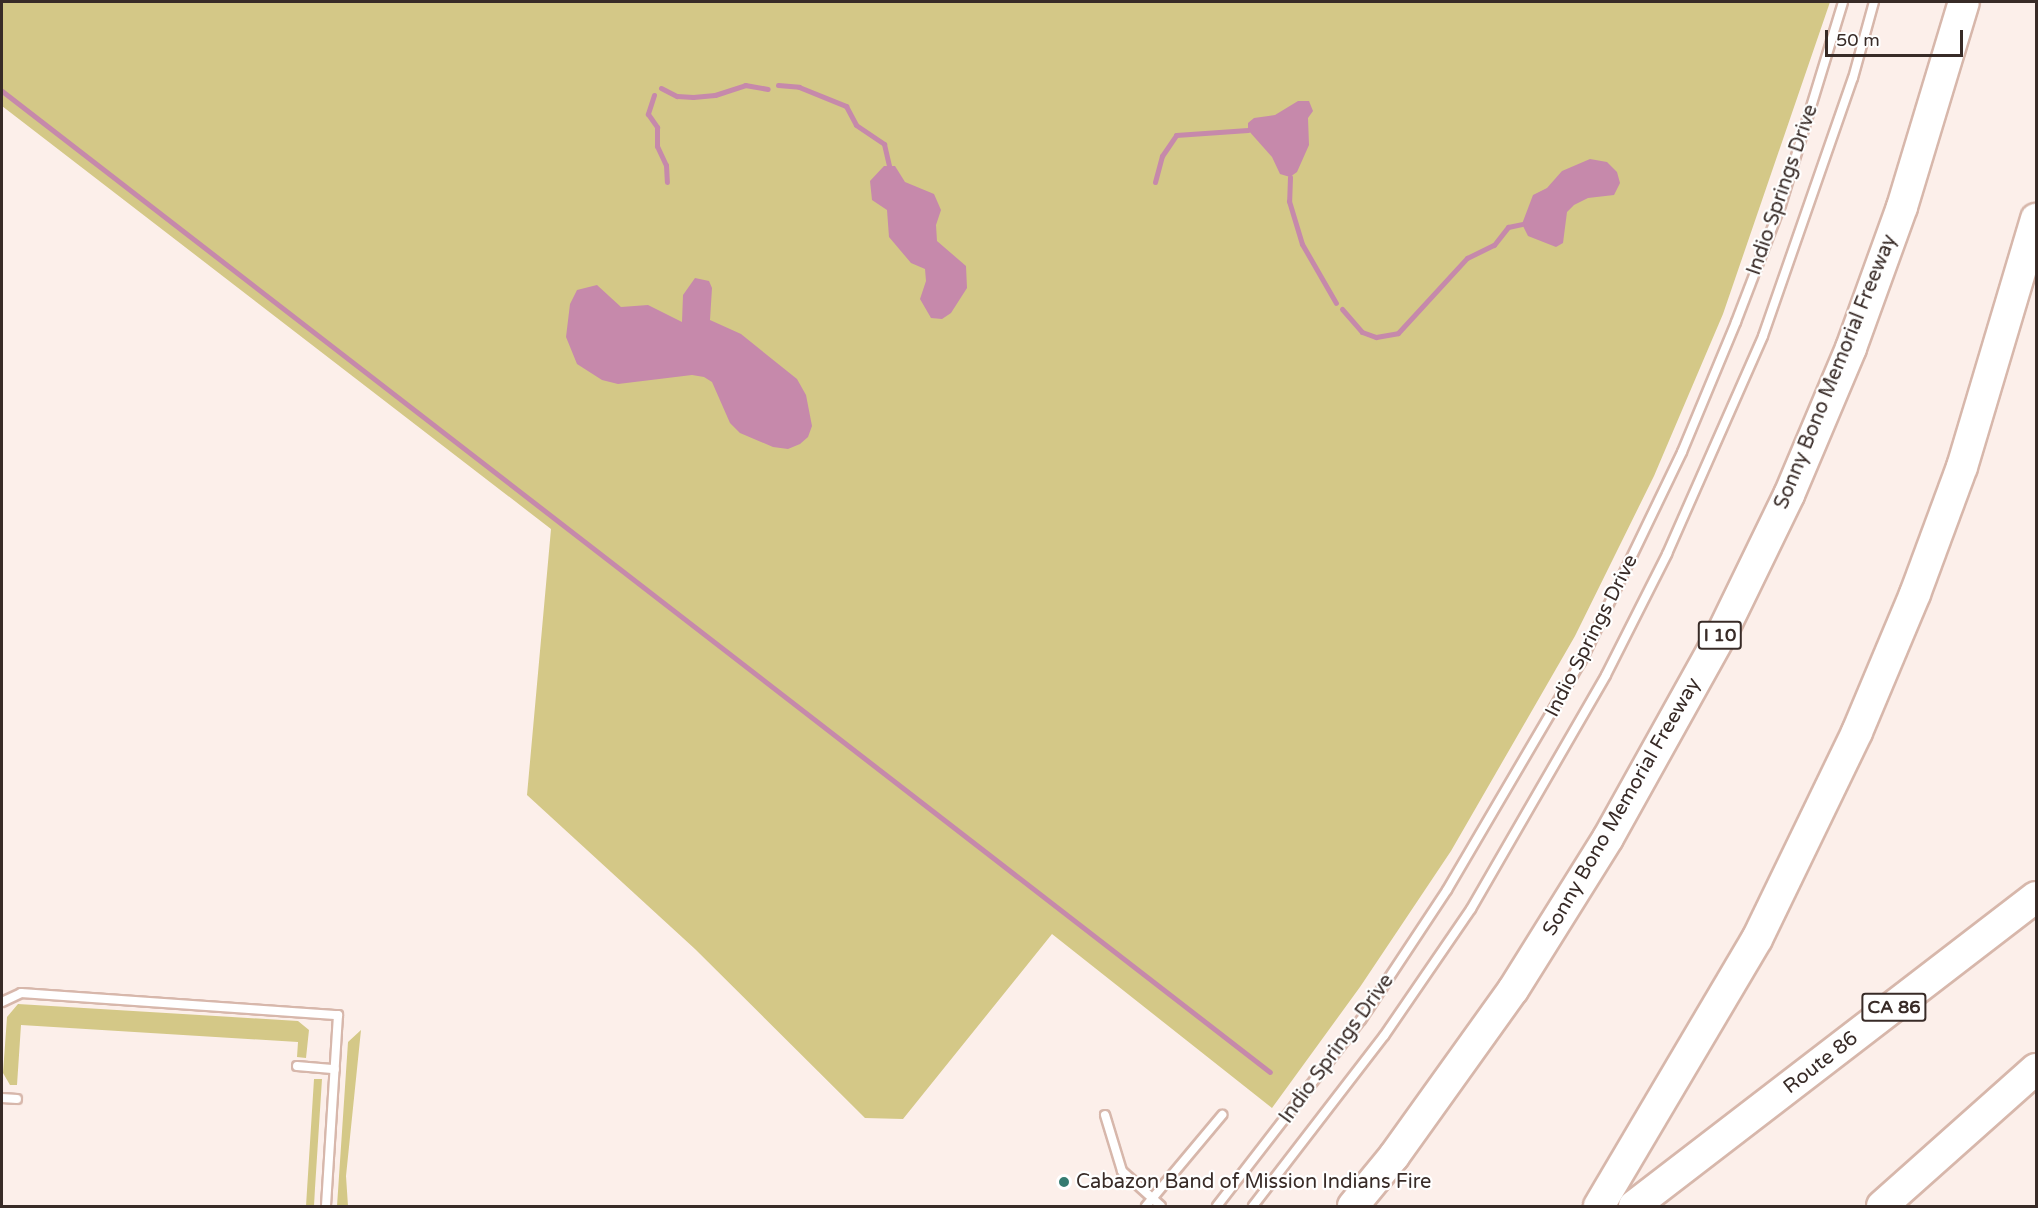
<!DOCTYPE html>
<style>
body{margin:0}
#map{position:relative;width:2038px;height:1208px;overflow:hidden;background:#fcefea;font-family:"Varela Round",sans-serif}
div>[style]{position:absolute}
.green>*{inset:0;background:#d4c887}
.water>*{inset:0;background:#c689ab}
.stream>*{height:5px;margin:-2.5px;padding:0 2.5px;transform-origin:2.5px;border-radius:2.5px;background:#c689ab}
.roads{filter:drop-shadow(2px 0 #d7b7ab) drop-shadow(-2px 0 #d7b7ab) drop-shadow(0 2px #d7b7ab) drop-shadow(0 -2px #d7b7ab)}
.service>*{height:8px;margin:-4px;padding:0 4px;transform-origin:4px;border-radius:4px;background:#fff}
.motorway>*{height:30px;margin:-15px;padding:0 15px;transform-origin:15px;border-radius:15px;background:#fff}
.dots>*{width:16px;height:16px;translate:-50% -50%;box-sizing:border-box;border:3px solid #fff;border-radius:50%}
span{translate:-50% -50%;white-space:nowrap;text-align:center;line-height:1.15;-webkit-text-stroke:4.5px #fff;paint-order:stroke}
.shield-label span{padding:2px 4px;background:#fff;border:2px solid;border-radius:4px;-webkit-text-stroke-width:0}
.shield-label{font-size:18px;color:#382b27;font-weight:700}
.street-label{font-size:20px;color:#382b27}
.poi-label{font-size:20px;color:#382b27}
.left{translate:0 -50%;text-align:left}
.frame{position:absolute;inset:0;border:3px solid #382b27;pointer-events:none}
.scale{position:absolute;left:1825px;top:30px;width:138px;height:27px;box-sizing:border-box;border:3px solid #382b27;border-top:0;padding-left:8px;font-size:18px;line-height:21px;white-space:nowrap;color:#382b27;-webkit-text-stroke:4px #fff;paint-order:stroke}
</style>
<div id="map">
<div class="green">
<div style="clip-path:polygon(2px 2px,1830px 2px,1723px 314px,1654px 476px,1575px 636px,1451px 851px,1360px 987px,1272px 1108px,1052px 934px,903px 1119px,865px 1118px,695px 949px,527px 795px,551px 529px,2px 106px)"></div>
<div style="clip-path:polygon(18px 1004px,298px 1021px,309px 1030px,306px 1058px,297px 1057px,298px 1042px,21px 1025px,17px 1085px,10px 1085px,3px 1073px,7px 1017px)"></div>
<div style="clip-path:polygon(361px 1030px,346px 1176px,348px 1206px,337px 1206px,348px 1042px)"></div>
<div style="clip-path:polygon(314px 1079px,322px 1079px,315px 1188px,314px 1206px,306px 1206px)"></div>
</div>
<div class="water">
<div style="clip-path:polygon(1298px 101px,1309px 101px,1313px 111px,1308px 118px,1309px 145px,1297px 172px,1290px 177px,1280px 174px,1272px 157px,1248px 130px,1248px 123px,1254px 118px,1275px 115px)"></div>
<div style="clip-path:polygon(1590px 159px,1607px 162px,1617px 172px,1620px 183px,1614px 195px,1588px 198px,1574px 205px,1567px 212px,1563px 243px,1556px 247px,1528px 236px,1522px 224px,1533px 195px,1547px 188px,1562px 171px)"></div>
<div style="clip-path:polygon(884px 166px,895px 166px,905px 182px,934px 194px,941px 210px,936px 225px,937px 241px,966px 266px,967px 288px,951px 313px,942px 319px,931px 318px,920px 299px,926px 281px,925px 269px,911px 263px,889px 237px,887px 210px,872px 200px,870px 181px)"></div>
<div style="clip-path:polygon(695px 278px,709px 281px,712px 288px,710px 320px,741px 334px,797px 379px,806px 395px,812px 426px,808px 437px,800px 444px,788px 449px,773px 447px,740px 433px,730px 423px,712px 382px,704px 377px,692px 375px,618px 384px,602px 380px,577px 364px,566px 337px,570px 304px,577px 290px,597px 285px,621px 307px,648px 305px,682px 322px,683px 295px)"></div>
</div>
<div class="stream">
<div style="left:778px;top:85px;width:21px;rotate:5deg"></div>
<div style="left:799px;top:87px;width:51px;rotate:22deg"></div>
<div style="left:846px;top:106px;width:21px;rotate:62deg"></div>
<div style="left:856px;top:125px;width:34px;rotate:34deg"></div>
<div style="left:884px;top:144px;width:23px;rotate:77deg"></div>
<div style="left:661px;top:88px;width:18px;rotate:27deg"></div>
<div style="left:677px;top:96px;width:16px;rotate:4deg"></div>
<div style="left:693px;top:97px;width:22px;rotate:-5deg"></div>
<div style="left:715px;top:95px;width:32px;rotate:-18deg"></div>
<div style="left:745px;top:85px;width:23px;rotate:10deg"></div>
<div style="left:2px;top:91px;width:1603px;rotate:37.73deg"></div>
<div style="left:654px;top:95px;width:20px;rotate:108deg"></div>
<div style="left:648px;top:114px;width:16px;rotate:55deg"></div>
<div style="left:657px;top:127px;width:19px;rotate:90deg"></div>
<div style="left:657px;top:146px;width:21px;rotate:65deg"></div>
<div style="left:666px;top:165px;width:17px;rotate:87deg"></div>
<div style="left:1290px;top:177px;width:24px;rotate:92deg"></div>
<div style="left:1289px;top:201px;width:45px;rotate:73.2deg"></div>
<div style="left:1302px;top:244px;width:68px;rotate:60deg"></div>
<div style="left:1155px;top:182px;width:27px;rotate:-75deg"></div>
<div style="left:1162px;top:156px;width:25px;rotate:-56deg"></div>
<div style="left:1176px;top:135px;width:72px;rotate:-4deg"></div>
<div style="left:1342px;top:309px;width:30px;rotate:49deg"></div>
<div style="left:1362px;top:332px;width:15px;rotate:20deg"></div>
<div style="left:1376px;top:337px;width:22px;rotate:-10deg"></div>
<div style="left:1398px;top:333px;width:102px;rotate:-47.4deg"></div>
<div style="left:1467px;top:258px;width:30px;rotate:-26deg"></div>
<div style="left:1494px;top:245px;width:23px;rotate:-52deg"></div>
<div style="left:1508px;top:227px;width:14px;rotate:-12deg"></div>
</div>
<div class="roads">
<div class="service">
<div style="left:2px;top:1002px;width:21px;rotate:-25deg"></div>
<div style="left:21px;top:993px;width:318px;rotate:4deg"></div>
<div style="left:338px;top:1015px;width:191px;rotate:93.6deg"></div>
<div style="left:297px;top:1066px;width:38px;rotate:5deg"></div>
<div style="left:2px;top:1098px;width:15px;rotate:4deg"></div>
<div style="left:1105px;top:1115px;width:59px;rotate:73.1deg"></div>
<div style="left:1122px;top:1171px;width:52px;rotate:41.9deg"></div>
<div style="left:1146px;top:1206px;width:119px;rotate:-50.1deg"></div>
<div style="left:1217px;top:1206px;width:235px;rotate:-52.3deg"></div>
<div style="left:1361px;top:1020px;width:156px;rotate:-56.5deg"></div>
<div style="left:1447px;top:890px;width:264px;rotate:-59.6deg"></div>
<div style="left:1581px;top:662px;width:233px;rotate:-64.3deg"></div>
<div style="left:1682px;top:452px;width:141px;rotate:-67.4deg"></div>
<div style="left:1736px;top:322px;width:125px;rotate:-69deg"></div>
<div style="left:1781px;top:205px;width:212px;rotate:-73deg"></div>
<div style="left:1253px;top:1206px;width:215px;rotate:-52.4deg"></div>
<div style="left:1384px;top:1036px;width:154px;rotate:-55.6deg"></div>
<div style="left:1471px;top:909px;width:270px;rotate:-60deg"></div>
<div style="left:1606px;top:675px;width:136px;rotate:-63.2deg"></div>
<div style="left:1667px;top:554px;width:238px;rotate:-66.2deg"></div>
<div style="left:1763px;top:336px;width:273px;rotate:-70.8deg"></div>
<div style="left:1853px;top:78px;width:79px;rotate:-74.6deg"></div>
</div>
<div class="motorway">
<div style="left:1353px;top:1206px;width:65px;rotate:-50.6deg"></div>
<div style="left:1394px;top:1156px;width:204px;rotate:-54.4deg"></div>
<div style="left:1513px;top:990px;width:179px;rotate:-58deg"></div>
<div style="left:1608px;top:838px;width:232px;rotate:-60.9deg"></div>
<div style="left:1721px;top:635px;width:156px;rotate:-64.1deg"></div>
<div style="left:1789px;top:495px;width:160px;rotate:-67.1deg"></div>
<div style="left:1851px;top:348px;width:150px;rotate:-70.1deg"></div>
<div style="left:1902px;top:207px;width:214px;rotate:-73.2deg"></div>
<div style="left:1599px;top:1206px;width:310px;rotate:-59.4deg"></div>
<div style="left:1757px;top:939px;width:230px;rotate:-64.2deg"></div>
<div style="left:1857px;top:732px;width:150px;rotate:-67.2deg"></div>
<div style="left:1915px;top:594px;width:135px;rotate:-69.7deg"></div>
<div style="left:1962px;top:467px;width:259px;rotate:-73.4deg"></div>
<div style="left:1634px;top:1206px;width:507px;rotate:-37.55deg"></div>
<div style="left:1882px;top:1206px;width:206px;rotate:-41.7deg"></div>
</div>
</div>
<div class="dots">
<div style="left:1064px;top:1182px;background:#357b71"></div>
</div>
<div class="shield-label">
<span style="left:1720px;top:635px">I 10</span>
<span style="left:1894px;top:1007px">CA 86</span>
</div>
<div class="street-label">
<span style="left:1783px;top:190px;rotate:-71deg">Indio Springs Drive</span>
<span style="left:1836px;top:372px;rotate:-68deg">Sonny Bono Memorial Freeway</span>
<span style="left:1592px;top:636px;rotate:-63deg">Indio Springs Drive</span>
<span style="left:1622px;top:807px;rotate:-60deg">Sonny Bono Memorial Freeway</span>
<span style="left:1337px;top:1049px;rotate:-54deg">Indio Springs Drive</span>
<span style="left:1821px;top:1063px;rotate:-38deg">Route 86</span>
</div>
<div class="poi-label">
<span class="left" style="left:1076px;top:1182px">Cabazon Band of Mission Indians Fire</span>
</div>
<div class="frame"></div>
<div class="scale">50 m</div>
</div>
